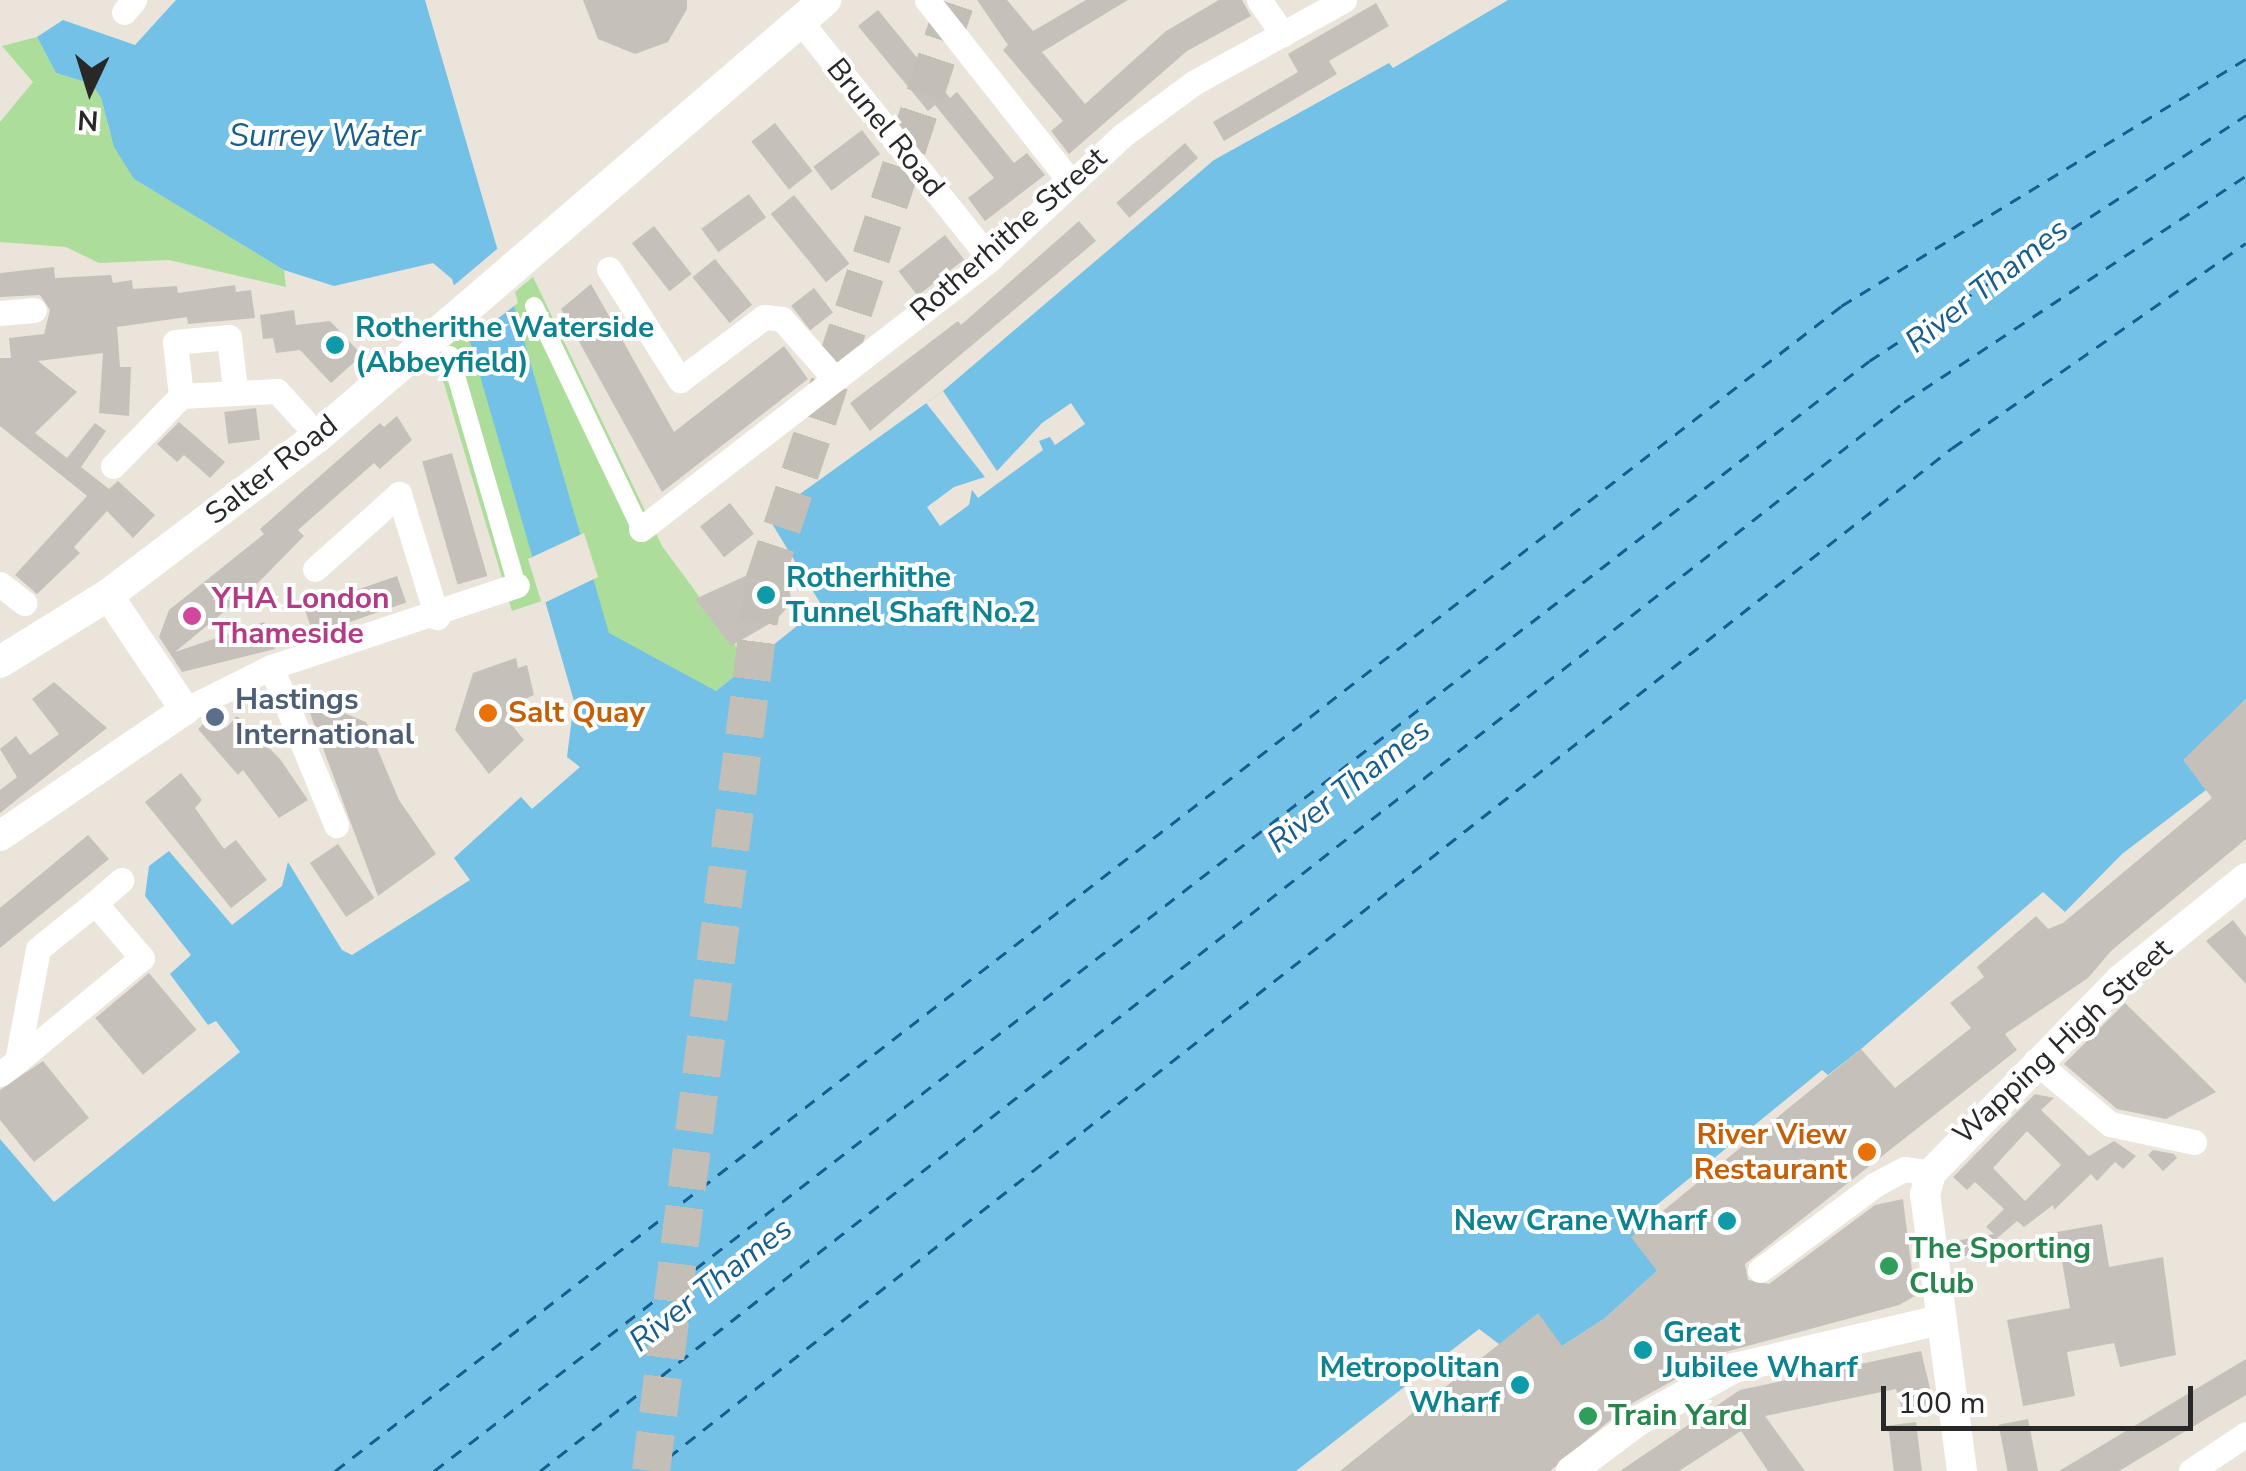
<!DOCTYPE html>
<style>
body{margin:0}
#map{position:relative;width:2246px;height:1471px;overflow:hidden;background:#eae4da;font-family:"Nunito Sans",sans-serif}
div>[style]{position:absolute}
.green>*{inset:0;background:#addd9a}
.water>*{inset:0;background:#73c1e6}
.pier>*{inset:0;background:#eae4da}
.ferry>*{height:2.5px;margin-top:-1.25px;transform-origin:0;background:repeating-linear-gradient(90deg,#155e8f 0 12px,transparent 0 22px)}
.building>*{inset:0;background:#c5c1ba;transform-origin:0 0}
.primary-tunnel>*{height:38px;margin-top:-19px;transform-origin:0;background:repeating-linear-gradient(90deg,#c3beb6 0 38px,transparent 0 57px)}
.pedestrian>*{height:18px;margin:-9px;padding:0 9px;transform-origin:9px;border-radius:9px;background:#fff}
.minor>*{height:25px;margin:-12.5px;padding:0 12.5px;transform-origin:12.5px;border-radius:12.5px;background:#fff}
.tertiary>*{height:30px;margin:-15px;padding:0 15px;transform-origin:15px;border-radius:15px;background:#fff}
.secondary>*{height:32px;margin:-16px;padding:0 16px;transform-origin:16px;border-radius:16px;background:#fff}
.dots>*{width:28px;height:28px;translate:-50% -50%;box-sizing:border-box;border:5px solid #fff;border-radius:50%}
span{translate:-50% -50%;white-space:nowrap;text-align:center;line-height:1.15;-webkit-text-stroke:8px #fff;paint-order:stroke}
.street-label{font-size:30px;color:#282828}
.culture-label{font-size:30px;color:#0d838f;font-weight:700}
.left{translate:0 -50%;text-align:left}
.right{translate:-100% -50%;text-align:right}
.hotel-label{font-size:30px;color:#b23c85;font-weight:700}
.service-label{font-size:30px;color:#4e5e75;font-weight:700}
.food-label{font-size:30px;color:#c56008;font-weight:700}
.leisure-label{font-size:30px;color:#27864d;font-weight:700}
.water-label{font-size:32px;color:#155e8f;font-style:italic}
.north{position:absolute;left:40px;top:40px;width:100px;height:100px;-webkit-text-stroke:8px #fff;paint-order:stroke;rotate:184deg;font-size:28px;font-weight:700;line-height:40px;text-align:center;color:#282828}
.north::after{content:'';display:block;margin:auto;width:35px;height:45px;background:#282828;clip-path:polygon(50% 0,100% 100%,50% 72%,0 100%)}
.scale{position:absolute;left:1881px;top:1386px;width:312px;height:45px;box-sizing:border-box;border:5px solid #282828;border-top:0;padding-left:12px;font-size:30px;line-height:35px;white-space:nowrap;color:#282828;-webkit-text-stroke:8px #fff;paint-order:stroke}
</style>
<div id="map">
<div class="green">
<div style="clip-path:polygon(37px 37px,56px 73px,92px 84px,101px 98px,110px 133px,134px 179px,284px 270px,286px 287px,169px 260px,99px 263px,66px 247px,0 242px,0 122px,33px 82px,2px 46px)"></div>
<div style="clip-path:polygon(533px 277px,662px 546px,749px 664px,716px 691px,593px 727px,545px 600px,512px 611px,436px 357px)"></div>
</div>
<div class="water">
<div style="clip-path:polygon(176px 0,425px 0,609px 633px,716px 691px,822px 606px,768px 517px,943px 391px,1214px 160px,1389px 63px,1393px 68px,1508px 0,2246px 0,2246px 699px,2184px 760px,2206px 790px,2122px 854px,2065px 912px,2043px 892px,1861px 1049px,1828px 1075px,1822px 1070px,1631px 1226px,1657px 1271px,1604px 1319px,1562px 1346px,1499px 1344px,1479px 1329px,1296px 1471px,0 1471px,0 1139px,54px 1202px,240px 1052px,216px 1021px,208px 1025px,170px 974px,191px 955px,145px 896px,149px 866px,169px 851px,232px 925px,282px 886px,288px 862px,342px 950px,352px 955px,470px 880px,454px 858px,521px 797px,532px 809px,580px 767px,567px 757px,574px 701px,452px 279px,433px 263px,334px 286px,284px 270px,134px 179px,114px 147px,101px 98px,92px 84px,56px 73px,37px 37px,63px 20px,135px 45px)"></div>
</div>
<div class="pier">
<div style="clip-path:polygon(503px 244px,518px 303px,466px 343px,452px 287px)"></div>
<div style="clip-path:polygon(943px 391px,997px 471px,1042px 423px,1071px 403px,1085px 424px,1055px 445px,1050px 437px,1039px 441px,1043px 450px,978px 498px,972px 490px,969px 505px,940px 526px,927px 507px,954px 487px,985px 477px,926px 403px)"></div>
<div style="clip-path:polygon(584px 533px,598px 577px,542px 604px,528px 559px)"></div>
</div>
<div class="ferry">
<div style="left:335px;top:1471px;width:1904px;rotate:-37.72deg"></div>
<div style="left:1841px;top:306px;width:474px;rotate:-31.4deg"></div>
<div style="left:434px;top:1471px;width:1814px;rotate:-37.72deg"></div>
<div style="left:1869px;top:361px;width:450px;rotate:-33.1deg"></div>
<div style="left:540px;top:1471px;width:1733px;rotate:-38.09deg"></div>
<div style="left:1904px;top:402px;width:410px;rotate:-33.5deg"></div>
<div style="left:651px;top:1471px;width:1655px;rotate:-38.18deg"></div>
<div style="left:1952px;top:448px;width:358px;rotate:-34.9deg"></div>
</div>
<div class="building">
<div style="clip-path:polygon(583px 0,687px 0,687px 9px,668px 42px,635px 54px,598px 39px)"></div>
<div style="clip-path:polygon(977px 0,1007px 0,1033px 31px,1086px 0,1128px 0,1042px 52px,1085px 104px,1166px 31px,1219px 0,1242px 0,1251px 16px,1187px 51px,1069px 154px,1051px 131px,1063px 121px,1003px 50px,1008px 45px)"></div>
<div style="clip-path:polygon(1376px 3px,1389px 26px,1329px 61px,1337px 74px,1224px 141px,1213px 122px,1298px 72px,1288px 54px)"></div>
<div style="clip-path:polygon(878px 10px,950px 98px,957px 92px,1014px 163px,1027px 153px,1045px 175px,985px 221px,968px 198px,994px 178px,935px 105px,928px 111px,858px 26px)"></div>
<div style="left:775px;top:123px;width:61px;height:30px;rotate:52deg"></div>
<div style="left:862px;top:130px;width:30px;height:61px;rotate:53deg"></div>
<div style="left:1185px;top:143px;width:20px;height:91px;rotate:49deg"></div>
<div style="left:749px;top:194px;width:29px;height:59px;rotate:54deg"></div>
<div style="left:794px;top:195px;width:88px;height:30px;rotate:51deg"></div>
<div style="clip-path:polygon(1079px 221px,1096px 241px,870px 431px,850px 403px,958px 321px,961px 325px)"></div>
<div style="left:654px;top:226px;width:61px;height:28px;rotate:52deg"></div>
<div style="left:945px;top:235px;width:31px;height:59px;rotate:52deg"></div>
<div style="left:715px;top:259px;width:59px;height:29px;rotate:51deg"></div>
<div style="clip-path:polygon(54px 267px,55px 278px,111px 275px,113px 283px,132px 280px,133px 289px,177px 286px,178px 293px,235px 285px,236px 292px,251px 290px,255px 318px,188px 324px,187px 317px,117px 327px,120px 367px,131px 367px,129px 416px,99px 413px,103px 353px,38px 361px,77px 392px,35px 433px,67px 458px,95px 423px,106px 431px,81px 467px,109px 489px,118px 481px,155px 515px,133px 538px,107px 511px,74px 547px,80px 553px,37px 594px,15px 575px,87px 496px,0 426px,0 358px,11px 358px,9px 338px,44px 334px,50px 310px,40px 295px,0 297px,0 273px)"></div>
<div style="clip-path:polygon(591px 284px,674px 432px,784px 346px,808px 379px,662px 492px,561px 309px)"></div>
<div style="left:814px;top:288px;width:31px;height:29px;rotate:52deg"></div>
<div style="clip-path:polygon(294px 310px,296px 325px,330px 321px,362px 355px,331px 383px,300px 350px,276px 353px,273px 338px,263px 339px,260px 315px)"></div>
<div style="left:256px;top:408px;width:32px;height:32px;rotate:83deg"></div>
<div style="clip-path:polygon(397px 416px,412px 440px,380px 469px,374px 463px,298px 530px,304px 536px,254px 587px,175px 652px,264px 622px,275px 649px,182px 672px,159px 637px,169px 610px,264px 534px,260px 529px,380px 423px,384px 427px)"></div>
<div style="clip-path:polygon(179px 422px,225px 462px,210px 478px,184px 455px,177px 462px,157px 444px)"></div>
<div style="left:452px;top:453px;width:128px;height:31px;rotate:74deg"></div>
<div style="left:730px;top:503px;width:39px;height:38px;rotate:52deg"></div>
<div style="clip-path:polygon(761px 569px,787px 578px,792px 602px,776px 620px,731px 646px,695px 599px)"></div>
<div style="left:397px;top:576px;width:28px;height:98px;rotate:71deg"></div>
<div style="clip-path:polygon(516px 658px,518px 668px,527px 665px,534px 695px,518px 702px,512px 725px,524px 740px,489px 774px,455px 730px,473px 673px)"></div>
<div style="clip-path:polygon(54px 682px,107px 728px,0 813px,0 790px,17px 777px,0 749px,16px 736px,30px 755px,59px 734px,32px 699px)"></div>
<div style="clip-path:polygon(304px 697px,366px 722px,399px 800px,436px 854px,378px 896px)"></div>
<div style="clip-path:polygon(2246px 699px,2246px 839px,2111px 951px,2088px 978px,2005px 1034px,2017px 1050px,1745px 1264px,1748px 1280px,1769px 1284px,1875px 1205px,1903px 1199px,1915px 1296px,1899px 1305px,1725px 1352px,1627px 1406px,1550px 1471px,1340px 1471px,1538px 1313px,1562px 1346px,1604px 1319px,1657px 1271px,1631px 1237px,1861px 1049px,1895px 1088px,1971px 1028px,1950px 1003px,1984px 977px,1977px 967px,2036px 916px,2048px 929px,2063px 923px,2212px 798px,2183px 760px)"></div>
<div style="clip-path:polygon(214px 714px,226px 728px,237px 716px,280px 759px,308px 800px,279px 818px,243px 770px,238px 775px,198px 729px)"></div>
<div style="clip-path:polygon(181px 773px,202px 800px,195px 808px,224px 849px,236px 840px,267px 880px,231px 908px,145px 802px)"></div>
<div style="clip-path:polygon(88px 835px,109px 859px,0 948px,0 908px)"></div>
<div style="left:338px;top:844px;width:65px;height:34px;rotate:56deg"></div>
<div style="clip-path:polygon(2233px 920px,2246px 937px,2246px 984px,2206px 941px)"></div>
<div style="left:149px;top:973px;width:74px;height:70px;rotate:50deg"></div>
<div style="clip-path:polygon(2125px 1003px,2216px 1092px,2166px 1119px,2117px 1109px,2064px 1064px)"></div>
<div style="clip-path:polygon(43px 1061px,89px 1118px,34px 1162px,0 1120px,0 1090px)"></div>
<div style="clip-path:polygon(evenodd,2035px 1094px,2054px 1098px,2041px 1110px,2089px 1156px,2114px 1141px,2136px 1156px,2123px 1169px,2115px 1162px,2097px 1181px,2091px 1174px,2054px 1210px,2053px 1205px,2024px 1227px,2017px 1221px,1979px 1254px,1953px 1259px,1950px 1242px,1994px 1234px,1986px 1227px,2004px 1209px,1975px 1182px,1967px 1190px,1953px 1177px,2035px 1094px,2027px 1131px,2061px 1165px,2025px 1201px,1993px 1168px,2027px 1131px)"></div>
<div style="clip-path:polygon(2153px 1150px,2174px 1154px,2177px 1158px,2163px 1171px,2148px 1155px)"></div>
<div style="clip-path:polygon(2102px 1224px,2109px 1267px,2163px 1257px,2176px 1355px,2120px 1367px,2114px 1343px,2067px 1352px,2075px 1396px,2023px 1406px,2007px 1320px,2070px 1308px,2057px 1232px)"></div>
<div style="clip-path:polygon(1921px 1351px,1935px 1409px,1904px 1415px,1896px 1389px,1765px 1416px,1805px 1471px,1768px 1471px,1741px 1431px,1679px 1471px,1620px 1471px,1740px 1390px)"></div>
<div style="clip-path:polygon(2246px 1359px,2246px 1395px,2214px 1414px,2119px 1471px,2059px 1471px)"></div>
<div style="left:2028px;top:1419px;width:53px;height:30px;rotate:79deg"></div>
<div style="left:1916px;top:1422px;width:49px;height:28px;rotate:83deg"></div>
</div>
<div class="primary-tunnel">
<div style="left:651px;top:1471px;width:896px;rotate:-82.76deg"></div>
<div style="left:764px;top:582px;width:613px;rotate:-71.74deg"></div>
</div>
<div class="pedestrian">
<div style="left:534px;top:306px;width:247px;rotate:64.4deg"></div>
<div style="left:450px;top:355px;width:240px;rotate:73.8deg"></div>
</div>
<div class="minor">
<div style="left:927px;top:0;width:231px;rotate:51.7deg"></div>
<div style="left:1259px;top:0;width:42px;rotate:54.8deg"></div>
<div style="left:124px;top:12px;width:16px;rotate:-50deg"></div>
<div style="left:801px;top:22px;width:303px;rotate:51.4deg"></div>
<div style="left:609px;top:269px;width:132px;rotate:57.4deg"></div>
<div style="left:680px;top:380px;width:105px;rotate:-36.9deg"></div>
<div style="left:764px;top:317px;width:18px;rotate:6deg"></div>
<div style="left:782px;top:319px;width:80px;rotate:48.5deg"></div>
<div style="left:0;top:313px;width:34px;rotate:-5deg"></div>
<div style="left:181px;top:396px;width:54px;rotate:-96.3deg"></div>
<div style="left:175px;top:342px;width:54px;rotate:-5.3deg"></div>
<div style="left:229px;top:337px;width:53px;rotate:83.5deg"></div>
<div style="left:113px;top:466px;width:98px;rotate:-45.8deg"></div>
<div style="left:181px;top:396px;width:96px;rotate:-3deg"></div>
<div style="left:277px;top:391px;width:61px;rotate:47.7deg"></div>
<div style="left:641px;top:529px;width:441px;rotate:-37.7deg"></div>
<div style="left:990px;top:259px;width:182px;rotate:-43deg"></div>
<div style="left:1123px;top:135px;width:89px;rotate:-36.4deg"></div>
<div style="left:1195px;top:82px;width:170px;rotate:-28.8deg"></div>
<div style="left:315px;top:569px;width:113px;rotate:-41.8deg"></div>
<div style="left:399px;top:494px;width:129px;rotate:72.8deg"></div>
<div style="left:0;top:584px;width:31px;rotate:38deg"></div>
<div style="left:271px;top:667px;width:171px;rotate:67.6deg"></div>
<div style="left:185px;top:710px;width:96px;rotate:-26.6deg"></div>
<div style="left:271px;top:667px;width:259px;rotate:-18.4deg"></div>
<div style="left:95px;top:903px;width:35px;rotate:-41deg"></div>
<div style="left:2035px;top:1061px;width:98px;rotate:40deg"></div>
<div style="left:2110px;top:1124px;width:86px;rotate:12.1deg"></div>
<div style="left:0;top:1074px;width:21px;rotate:-37deg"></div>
<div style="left:17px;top:1061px;width:162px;rotate:-39.5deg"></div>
<div style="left:142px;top:958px;width:72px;rotate:-130.5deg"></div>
<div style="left:95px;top:903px;width:73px;rotate:141.1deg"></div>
<div style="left:38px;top:949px;width:114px;rotate:100.6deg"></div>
<div style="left:1760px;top:1270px;width:144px;rotate:-36.6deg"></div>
<div style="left:1876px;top:1184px;width:32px;rotate:-28deg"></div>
<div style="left:1904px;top:1169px;width:27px;rotate:8deg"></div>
<div style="left:2191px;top:1471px;width:66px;rotate:-33.9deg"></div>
</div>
<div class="tertiary">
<div style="left:0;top:836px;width:224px;rotate:-34.3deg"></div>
<div style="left:185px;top:710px;width:138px;rotate:-123.8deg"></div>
<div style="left:1571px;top:1471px;width:84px;rotate:-36.7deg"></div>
<div style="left:1638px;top:1421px;width:110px;rotate:-28.9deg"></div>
<div style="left:1734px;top:1368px;width:212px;rotate:-13.1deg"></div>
<div style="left:1962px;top:1471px;width:279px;rotate:-97.6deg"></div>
<div style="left:1925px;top:1194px;width:22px;rotate:-74deg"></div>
<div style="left:1931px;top:1173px;width:272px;rotate:-45.6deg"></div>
<div style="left:2121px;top:979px;width:161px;rotate:-38.9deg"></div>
</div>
<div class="secondary">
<div style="left:0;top:662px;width:127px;rotate:-31.8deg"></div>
<div style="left:108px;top:595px;width:263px;rotate:-37.1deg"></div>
<div style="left:318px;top:436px;width:669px;rotate:-40.69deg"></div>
</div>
<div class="dots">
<div style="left:335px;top:345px;background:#0f9aa8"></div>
<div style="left:766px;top:595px;background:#0f9aa8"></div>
<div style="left:192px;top:616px;background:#d1479c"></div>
<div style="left:488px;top:713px;background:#e8710a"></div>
<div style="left:215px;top:717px;background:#5c6f8a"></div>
<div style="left:1867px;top:1152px;background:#e8710a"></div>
<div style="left:1727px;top:1221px;background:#0f9aa8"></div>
<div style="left:1889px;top:1266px;background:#2e9e5b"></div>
<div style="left:1643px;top:1350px;background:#0f9aa8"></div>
<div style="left:1520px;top:1385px;background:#0f9aa8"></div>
<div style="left:1588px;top:1416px;background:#2e9e5b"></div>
</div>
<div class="street-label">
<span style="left:885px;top:128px;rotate:51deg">Brunel Road</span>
<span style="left:1009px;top:235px;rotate:-41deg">Rotherhithe Street</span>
<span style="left:272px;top:470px;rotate:-38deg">Salter Road</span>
<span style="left:2063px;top:1042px;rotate:-43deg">Wapping High Street</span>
</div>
<div class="culture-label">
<span class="left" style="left:355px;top:345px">Rotherithe Waterside<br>(Abbeyfield)</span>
<span class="left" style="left:786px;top:595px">Rotherhithe<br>Tunnel Shaft No.2</span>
<span class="right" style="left:1707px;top:1221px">New Crane Wharf</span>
<span class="left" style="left:1663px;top:1350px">Great<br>Jubilee Wharf</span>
<span class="right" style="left:1500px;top:1385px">Metropolitan<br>Wharf</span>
</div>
<div class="hotel-label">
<span class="left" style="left:212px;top:616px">YHA London<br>Thameside</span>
</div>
<div class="service-label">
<span class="left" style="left:235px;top:717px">Hastings<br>International</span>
</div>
<div class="food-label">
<span class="left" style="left:508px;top:713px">Salt Quay</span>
<span class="right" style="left:1847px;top:1152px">River View<br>Restaurant</span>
</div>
<div class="leisure-label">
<span class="left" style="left:1909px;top:1266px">The Sporting<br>Club</span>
<span class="left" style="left:1608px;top:1416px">Train Yard</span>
</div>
<div class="water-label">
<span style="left:325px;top:136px">Surrey Water</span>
<span style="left:1987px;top:286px;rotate:-38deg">River Thames</span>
<span style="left:1349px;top:786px;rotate:-38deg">River Thames</span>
<span style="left:711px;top:1285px;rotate:-38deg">River Thames</span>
</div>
<div class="north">N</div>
<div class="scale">100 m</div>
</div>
